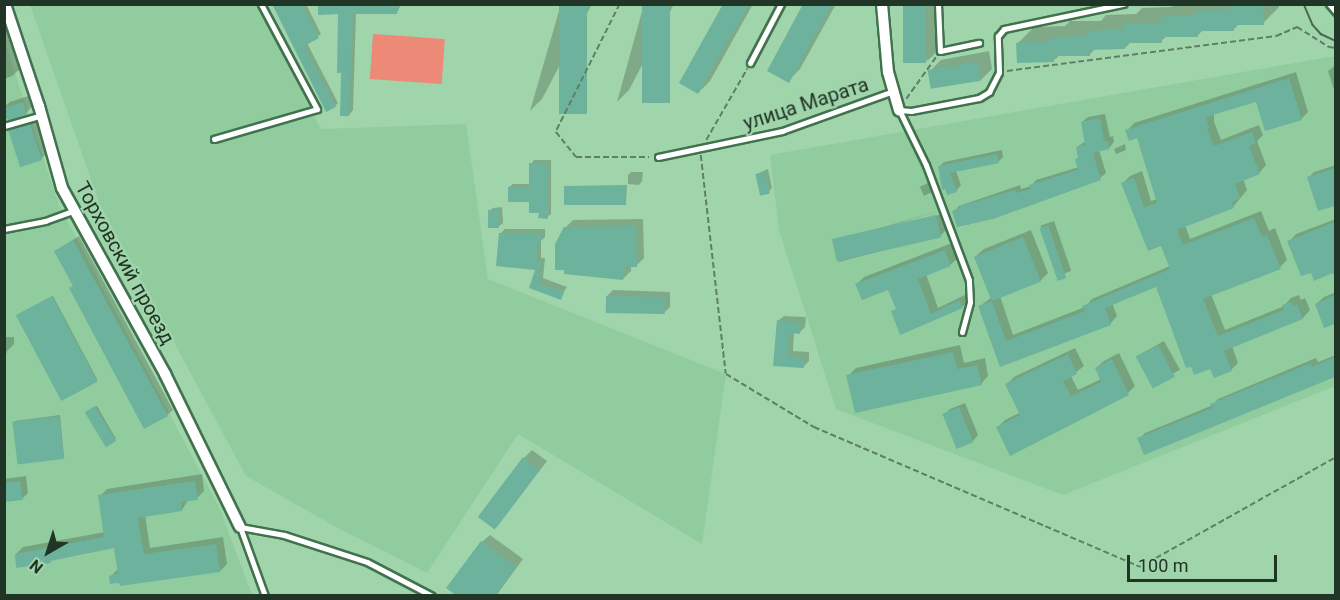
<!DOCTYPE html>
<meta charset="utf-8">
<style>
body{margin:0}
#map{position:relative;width:1340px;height:600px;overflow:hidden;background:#a0d4ab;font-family:Roboto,sans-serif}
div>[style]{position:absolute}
.built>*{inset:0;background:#91cc9e}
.green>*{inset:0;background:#ec8977;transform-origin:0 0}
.shadow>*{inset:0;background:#0003;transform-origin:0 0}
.building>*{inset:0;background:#6db29c;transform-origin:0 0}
.path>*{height:1.5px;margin-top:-0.75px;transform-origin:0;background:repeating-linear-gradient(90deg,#5d8064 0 6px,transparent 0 9px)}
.roads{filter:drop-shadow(2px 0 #40724d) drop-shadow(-2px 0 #40724d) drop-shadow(0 2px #40724d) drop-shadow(0 -2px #40724d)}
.service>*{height:5px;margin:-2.5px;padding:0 2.5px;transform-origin:2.5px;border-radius:2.5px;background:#fff}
.minor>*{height:10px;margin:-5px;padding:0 5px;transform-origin:5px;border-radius:5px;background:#fff}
.tram>*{height:1.5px;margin:-0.75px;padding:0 0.75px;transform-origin:0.75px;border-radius:0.75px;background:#496850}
span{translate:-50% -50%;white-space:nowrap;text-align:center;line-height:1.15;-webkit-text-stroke:4.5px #a0d4ab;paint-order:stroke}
.street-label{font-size:20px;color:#203525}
.frame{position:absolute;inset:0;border:6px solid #203525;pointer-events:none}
.north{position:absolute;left:18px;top:522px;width:60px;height:60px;-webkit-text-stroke:4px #a0d4ab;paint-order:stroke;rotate:219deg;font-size:16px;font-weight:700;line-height:24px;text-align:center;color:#203525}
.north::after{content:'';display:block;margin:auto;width:21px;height:27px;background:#203525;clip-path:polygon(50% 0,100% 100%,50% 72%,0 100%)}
.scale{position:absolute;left:1127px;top:555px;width:150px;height:27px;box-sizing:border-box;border:3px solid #203525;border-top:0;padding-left:8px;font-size:18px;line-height:21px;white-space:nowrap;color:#203525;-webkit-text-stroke:4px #a0d4ab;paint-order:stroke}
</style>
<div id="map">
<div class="built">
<div style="clip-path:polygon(30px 5px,257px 5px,321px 129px,466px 124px,488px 279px,726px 374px,702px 544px,518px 434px,427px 573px,336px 527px,246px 476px,100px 205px)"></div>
<div style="clip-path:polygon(4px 40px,59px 205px,220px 509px,252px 595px,5px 595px)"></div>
<div style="clip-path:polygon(1329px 57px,1335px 57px,1335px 386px,1063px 495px,836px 409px,779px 230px,770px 155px)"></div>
</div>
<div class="green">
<div style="left:373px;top:34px;width:72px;height:45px;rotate:4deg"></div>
</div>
<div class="shadow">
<div style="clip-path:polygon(274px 4px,306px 4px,321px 34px,307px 43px,338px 103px,335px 106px)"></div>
<div style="clip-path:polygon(319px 4px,401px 4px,397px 13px,356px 13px,353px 110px,349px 115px,340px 13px)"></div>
<div style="clip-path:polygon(561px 4px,592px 4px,542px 99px,530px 111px)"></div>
<div style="clip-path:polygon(644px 4px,674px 4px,629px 90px,617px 102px)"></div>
<div style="clip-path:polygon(725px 4px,753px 4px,710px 81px,698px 93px)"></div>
<div style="clip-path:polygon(805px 4px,836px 4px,800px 69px,788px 81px)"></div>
<div style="clip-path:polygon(904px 4px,937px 4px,939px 50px,927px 61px)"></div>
<div style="clip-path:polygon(1175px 4px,1279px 4px,1279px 7px,1263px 23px,1239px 24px,1233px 30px,1203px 30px,1197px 36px,1167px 36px,1161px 41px,1131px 42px,1125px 48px,1095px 49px,1089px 55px,1060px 55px,1053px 61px,1018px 43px,1034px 27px,1065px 26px,1070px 21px,1101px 21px,1106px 15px,1136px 14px,1142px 8px,1172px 7px)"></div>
<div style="clip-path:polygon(4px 18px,20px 69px,12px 76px,4px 79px)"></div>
<div style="clip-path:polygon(989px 51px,992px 69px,981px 80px,929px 72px,941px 60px)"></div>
<div style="clip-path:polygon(1336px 65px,1336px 96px,1328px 71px)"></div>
<div style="clip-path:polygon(1296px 72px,1308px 112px,1301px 119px,1257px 100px,1214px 113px,1214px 122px,1221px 140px,1259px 125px,1263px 135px,1257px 141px,1266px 165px,1259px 173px,1243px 179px,1247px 190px,1233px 207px,1185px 225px,1190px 239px,1261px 211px,1269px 231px,1275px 228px,1287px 260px,1280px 267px,1211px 294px,1225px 330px,1284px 306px,1291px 298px,1299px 295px,1301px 300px,1305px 298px,1310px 310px,1303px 318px,1232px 346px,1238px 363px,1231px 370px,1157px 285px,1112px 303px,1117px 316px,1110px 324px,1001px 365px,980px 306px,992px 297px,976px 256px,984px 249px,1031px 230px,1048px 273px,1040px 281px,1000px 296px,1013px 335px,1085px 307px,1092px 299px,1170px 266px,1162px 244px,1123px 183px,1130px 176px,1142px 171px,1151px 201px,1157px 199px,1138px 136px,1127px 131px,1134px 123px)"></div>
<div style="clip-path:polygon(31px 95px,34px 105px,26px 113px,5px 119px,4px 107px,10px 102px)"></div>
<div style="clip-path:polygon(1105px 114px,1110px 137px,1113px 136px,1114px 142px,1109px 148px,1099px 150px,1106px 173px,1100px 178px,967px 225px,954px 212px,959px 206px,1020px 185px,1021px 189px,1031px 186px,1036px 180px,1079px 167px,1077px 147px,1086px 141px,1082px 122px,1088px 117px)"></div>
<div style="clip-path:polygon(38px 117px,49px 151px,41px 159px,9px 130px,17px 123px)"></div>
<div style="clip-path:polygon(1125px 144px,1126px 150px,1116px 154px,1114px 149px)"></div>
<div style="clip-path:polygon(1002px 150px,1003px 157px,998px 162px,956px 171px,961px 185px,956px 191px,939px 167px,944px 162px)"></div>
<div style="clip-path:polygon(534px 160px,551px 160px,551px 214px,547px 217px,531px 200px,509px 187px,513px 184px,531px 184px,531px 164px)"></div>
<div style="clip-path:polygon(1336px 165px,1336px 204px,1319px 210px,1309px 177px,1314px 172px)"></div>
<div style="clip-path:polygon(768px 169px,772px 188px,769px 191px,757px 174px)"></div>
<div style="clip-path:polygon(631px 172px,643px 172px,642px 181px,639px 185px,628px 184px,628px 175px)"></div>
<div style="left:928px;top:183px;width:10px;height:9px;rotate:66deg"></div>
<div style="clip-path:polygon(627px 185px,626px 203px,566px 187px,567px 186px)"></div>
<div style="clip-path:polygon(502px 207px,503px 223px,499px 226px,489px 211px,493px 208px)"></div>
<div style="clip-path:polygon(941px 210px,839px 242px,839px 245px,942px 214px,946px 230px,941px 235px,839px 262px,835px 246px,840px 240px)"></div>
<div style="clip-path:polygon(643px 219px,644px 258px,636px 266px,631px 266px,631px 271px,623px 279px,565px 228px,573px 220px)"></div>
<div style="clip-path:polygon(1336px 219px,1336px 279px,1332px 271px,1311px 271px,1289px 242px,1296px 234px)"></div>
<div style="left:1054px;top:221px;width:53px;height:14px;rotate:71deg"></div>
<div style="clip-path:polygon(505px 229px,545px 229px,545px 237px,541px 241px,541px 258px,545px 258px,543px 278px,567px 287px,560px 298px,531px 287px,538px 268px,501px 233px)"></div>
<div style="clip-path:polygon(79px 236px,173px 410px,167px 415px,74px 285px,56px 251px)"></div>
<div style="clip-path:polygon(952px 243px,958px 258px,950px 265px,926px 274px,938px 308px,967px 294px,969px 300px,962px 307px,901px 333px,893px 312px,897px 308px,889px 288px,857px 284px,864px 277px)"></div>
<div style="clip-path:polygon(613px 290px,670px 292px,670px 307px,664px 313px,607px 296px)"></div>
<div style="clip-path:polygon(1336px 292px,1336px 322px,1325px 326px,1316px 304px,1324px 297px)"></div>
<div style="clip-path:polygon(53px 296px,97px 379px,96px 381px,19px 314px)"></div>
<div style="clip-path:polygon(784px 316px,806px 317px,805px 327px,800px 332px,794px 332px,793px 351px,809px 352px,809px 361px,803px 367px,775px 364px,778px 321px)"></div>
<div style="clip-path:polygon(4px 337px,14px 337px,14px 344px,7px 351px,4px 364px)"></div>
<div style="left:1164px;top:341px;width:33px;height:32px;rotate:61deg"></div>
<div style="clip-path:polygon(960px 345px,964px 363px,985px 358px,988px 376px,981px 384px,848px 376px,856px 368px)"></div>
<div style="clip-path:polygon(1075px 348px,1084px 366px,1071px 376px,1078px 390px,1101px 379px,1096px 368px,1104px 361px,1119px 353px,1135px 386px,1128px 393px,998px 427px,1005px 420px,1021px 412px,1007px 384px,1014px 377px)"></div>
<div style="clip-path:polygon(1336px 355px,1336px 375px,1145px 453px,1139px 439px,1145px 433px,1213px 405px,1218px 399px,1316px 358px,1318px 362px)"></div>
<div style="clip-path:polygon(965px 403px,978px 435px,973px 441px,957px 447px,944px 415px,950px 409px)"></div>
<div style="clip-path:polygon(97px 406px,116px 439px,115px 440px,88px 412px)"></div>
<div style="clip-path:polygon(60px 415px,64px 458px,14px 423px,15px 421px)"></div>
<div style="clip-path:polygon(532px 450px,547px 461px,496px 528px,524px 458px)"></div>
<div style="clip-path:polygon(202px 474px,204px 491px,197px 498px,188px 500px,182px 510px,145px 515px,150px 548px,223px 537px,227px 564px,220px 571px,111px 576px,118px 569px,116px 546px,53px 559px,50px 562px,16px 554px,23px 547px,105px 532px,100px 496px,107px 489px)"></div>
<div style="clip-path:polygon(26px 476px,28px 493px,22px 499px,4px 501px,4px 479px)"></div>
<div style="clip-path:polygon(490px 535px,523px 559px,496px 596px,459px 596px,482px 542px)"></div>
</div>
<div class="building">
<div style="clip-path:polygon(272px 4px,302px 4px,319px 38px,304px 46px,336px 107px,326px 112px)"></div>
<div style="clip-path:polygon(318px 4px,397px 4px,397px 14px,353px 14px,349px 116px,340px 116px,341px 73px,337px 73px,338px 14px,318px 15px)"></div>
<div style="left:559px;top:4px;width:28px;height:110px"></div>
<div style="left:642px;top:4px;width:28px;height:99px"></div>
<div style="clip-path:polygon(723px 4px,749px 4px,698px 94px,679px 83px)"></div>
<div style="clip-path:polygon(803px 4px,832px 4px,789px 83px,767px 71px)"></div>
<div style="left:903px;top:4px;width:23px;height:59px"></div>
<div style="clip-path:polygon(1232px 4px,1263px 4px,1264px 25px,1234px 25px,1234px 31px,1198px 31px,1198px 37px,1162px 37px,1162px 43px,1125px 43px,1125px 49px,1090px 50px,1090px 56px,1054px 56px,1054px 62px,1017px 63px,1016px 43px,1052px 41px,1052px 37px,1089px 36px,1088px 31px,1124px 29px,1124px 24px,1160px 23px,1160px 17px,1195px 15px,1195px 11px,1232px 9px)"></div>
<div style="left:978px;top:62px;width:19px;height:51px;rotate:81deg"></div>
<div style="clip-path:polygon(1289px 78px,1302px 120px,1265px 131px,1256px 102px,1206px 117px,1209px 128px,1207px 129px,1214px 146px,1252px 132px,1256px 143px,1249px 146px,1260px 174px,1235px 184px,1240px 198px,1232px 202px,1234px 208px,1177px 230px,1183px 245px,1254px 218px,1262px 237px,1267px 235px,1281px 269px,1203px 299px,1218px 336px,1284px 310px,1282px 305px,1291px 302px,1293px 306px,1297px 304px,1303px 319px,1224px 351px,1232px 371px,1214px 378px,1210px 369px,1194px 375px,1191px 367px,1186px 368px,1156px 287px,1105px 308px,1111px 325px,1000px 367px,978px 306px,992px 301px,1006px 341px,1085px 311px,1082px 306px,1170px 269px,1161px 246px,1148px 251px,1121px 183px,1134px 178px,1144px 207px,1157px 203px,1137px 138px,1129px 141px,1125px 130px)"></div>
<div style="left:23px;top:102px;width:13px;height:20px;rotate:72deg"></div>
<div style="clip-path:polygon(1100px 118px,1104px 141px,1108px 141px,1109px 149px,1093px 153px,1101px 180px,993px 219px,957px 227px,952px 211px,960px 208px,960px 206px,1015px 190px,1016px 193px,1030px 189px,1029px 185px,1078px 170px,1075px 159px,1078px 158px,1076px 147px,1085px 145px,1081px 122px)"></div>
<div style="left:30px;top:123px;width:39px;height:23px;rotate:72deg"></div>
<div style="clip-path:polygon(997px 154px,999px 163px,950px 173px,957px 192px,947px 195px,945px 189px,942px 190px,938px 166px)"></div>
<div style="clip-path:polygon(529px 163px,548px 163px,548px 219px,538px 218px,539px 213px,529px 213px,529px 202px,508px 202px,508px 187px,529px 187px)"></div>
<div style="clip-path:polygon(1335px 168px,1335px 206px,1318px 211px,1307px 177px)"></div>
<div style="left:765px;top:172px;width:22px;height:10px;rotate:77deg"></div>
<div style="left:626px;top:186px;width:19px;height:62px;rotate:90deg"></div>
<div style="left:488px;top:210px;width:11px;height:18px"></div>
<div style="left:936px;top:215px;width:23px;height:107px;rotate:77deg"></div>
<div style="clip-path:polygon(1335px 222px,1335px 272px,1314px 281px,1311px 273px,1301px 276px,1287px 241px)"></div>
<div style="left:1048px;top:225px;width:56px;height:9px;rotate:71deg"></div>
<div style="clip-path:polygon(636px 226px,637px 267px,625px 267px,623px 280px,564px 274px,564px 270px,555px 270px,555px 244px,564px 227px)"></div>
<div style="clip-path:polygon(499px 233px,541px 233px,541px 243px,537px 243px,537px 262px,541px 262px,539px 283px,564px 292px,561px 300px,529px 288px,535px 270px,496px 266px)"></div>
<div style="left:1023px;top:237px;width:48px;height:53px;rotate:68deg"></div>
<div style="clip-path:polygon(73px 240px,168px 416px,144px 429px,69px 288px,73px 286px,54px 251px)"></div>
<div style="clip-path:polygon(945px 250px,951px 266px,918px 279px,931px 314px,959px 300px,963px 308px,900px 335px,891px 311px,896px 309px,888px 290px,862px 300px,855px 284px)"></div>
<div style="clip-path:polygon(1335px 295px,1335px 324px,1324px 328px,1315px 304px)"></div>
<div style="left:52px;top:296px;width:97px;height:41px;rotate:62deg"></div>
<div style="left:606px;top:296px;width:59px;height:17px;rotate:1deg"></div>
<div style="clip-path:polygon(777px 320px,801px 323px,800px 334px,790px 333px,788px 356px,804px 358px,804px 368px,773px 366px)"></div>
<div style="left:1158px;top:345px;width:36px;height:25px;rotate:62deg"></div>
<div style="clip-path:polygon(953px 352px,957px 369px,977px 365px,982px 385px,855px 413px,846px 375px)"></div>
<div style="clip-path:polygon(1068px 354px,1077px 374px,1063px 381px,1071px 396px,1101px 382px,1095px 368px,1112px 359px,1129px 395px,1010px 456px,996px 427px,1020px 415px,1005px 384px)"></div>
<div style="clip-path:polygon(1335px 357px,1335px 377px,1144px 455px,1137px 438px,1212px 408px,1210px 404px,1311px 363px,1312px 367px)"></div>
<div style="left:95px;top:406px;width:41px;height:12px;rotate:59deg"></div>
<div style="left:959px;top:407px;width:38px;height:18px;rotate:68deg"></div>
<div style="left:59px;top:416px;width:43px;height:47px;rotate:83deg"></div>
<div style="left:523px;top:457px;width:21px;height:75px;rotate:37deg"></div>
<div style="clip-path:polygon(20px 481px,23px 500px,4px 502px,4px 483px)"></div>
<div style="clip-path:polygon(195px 481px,198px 500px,181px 502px,182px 511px,138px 518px,144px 554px,216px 544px,220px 572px,120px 586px,119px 583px,110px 584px,109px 576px,118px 574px,114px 548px,50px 561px,51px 563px,16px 568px,15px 554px,104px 537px,98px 495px)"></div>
<div style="clip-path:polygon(481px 541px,516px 567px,495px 596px,457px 596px,446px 588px)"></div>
</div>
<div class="path">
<div style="left:620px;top:4px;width:143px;rotate:116.6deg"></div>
<div style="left:556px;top:132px;width:32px;rotate:51deg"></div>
<div style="left:576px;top:157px;width:73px"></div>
<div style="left:1007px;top:71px;width:271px;rotate:-7.4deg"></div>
<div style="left:1276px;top:36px;width:23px;rotate:-23deg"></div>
<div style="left:1297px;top:27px;width:38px;rotate:32deg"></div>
<div style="left:1329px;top:47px;width:7px;rotate:8deg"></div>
<div style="left:906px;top:99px;width:52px;rotate:-54.5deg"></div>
<div style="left:706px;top:140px;width:82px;rotate:-60deg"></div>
<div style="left:701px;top:155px;width:220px;rotate:83.5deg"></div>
<div style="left:726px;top:374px;width:103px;rotate:31.1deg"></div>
<div style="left:814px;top:427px;width:355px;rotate:23.2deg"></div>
<div style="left:1140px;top:567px;width:225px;rotate:-29.3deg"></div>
</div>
<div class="roads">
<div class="service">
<div style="left:938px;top:4px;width:47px;rotate:87.6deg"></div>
<div style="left:940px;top:51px;width:40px;rotate:-12deg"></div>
<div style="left:1329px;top:4px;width:11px;rotate:49deg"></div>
<div style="left:750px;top:63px;width:67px;rotate:-62.3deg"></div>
<div style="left:4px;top:126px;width:40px;rotate:-16deg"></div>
<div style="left:214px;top:139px;width:107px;rotate:-16.2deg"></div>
<div style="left:317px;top:109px;width:119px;rotate:-118.1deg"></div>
<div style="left:658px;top:157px;width:127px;rotate:-11.8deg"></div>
<div style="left:782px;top:131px;width:118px;rotate:-19.8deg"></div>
<div style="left:4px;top:229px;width:42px;rotate:-11deg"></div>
<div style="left:45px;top:221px;width:29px;rotate:-20deg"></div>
<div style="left:962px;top:332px;width:31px;rotate:-75deg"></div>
<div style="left:970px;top:302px;width:22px;rotate:-93deg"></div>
<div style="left:969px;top:280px;width:123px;rotate:-110.5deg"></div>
<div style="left:926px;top:165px;width:61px;rotate:-116.1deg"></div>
<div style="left:899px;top:110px;width:12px;rotate:5deg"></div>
<div style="left:911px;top:111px;width:69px;rotate:-10.8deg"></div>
<div style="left:979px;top:98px;width:12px;rotate:-31deg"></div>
<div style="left:989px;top:92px;width:22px;rotate:-63deg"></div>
<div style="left:999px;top:72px;width:36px;rotate:-92deg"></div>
<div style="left:998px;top:36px;width:9px;rotate:-49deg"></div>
<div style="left:1004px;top:29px;width:122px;rotate:-11.9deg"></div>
<div style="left:240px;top:527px;width:45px;rotate:10.3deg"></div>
<div style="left:284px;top:535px;width:87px;rotate:18deg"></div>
<div style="left:367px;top:562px;width:73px;rotate:27.6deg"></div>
<div style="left:240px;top:527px;width:73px;rotate:70.1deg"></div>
</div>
<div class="minor">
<div style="left:5px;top:4px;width:108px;rotate:71.6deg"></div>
<div style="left:39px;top:106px;width:85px;rotate:74.3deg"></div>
<div style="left:62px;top:188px;width:213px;rotate:61deg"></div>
<div style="left:165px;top:374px;width:170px;rotate:63.9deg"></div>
<div style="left:882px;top:4px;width:68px;rotate:85deg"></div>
<div style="left:888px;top:72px;width:40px;rotate:74deg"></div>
</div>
</div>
<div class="tram">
<div style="left:1304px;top:4px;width:23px;rotate:67deg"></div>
<div style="left:1313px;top:25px;width:12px;rotate:48deg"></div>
<div style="left:1321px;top:34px;width:17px;rotate:25deg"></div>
</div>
<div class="street-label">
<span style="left:806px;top:104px;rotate:-18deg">улица Марата</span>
<span style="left:125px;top:263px;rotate:61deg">Торховский проезд</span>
</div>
<div class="frame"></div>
<div class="north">N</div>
<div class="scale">100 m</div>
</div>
